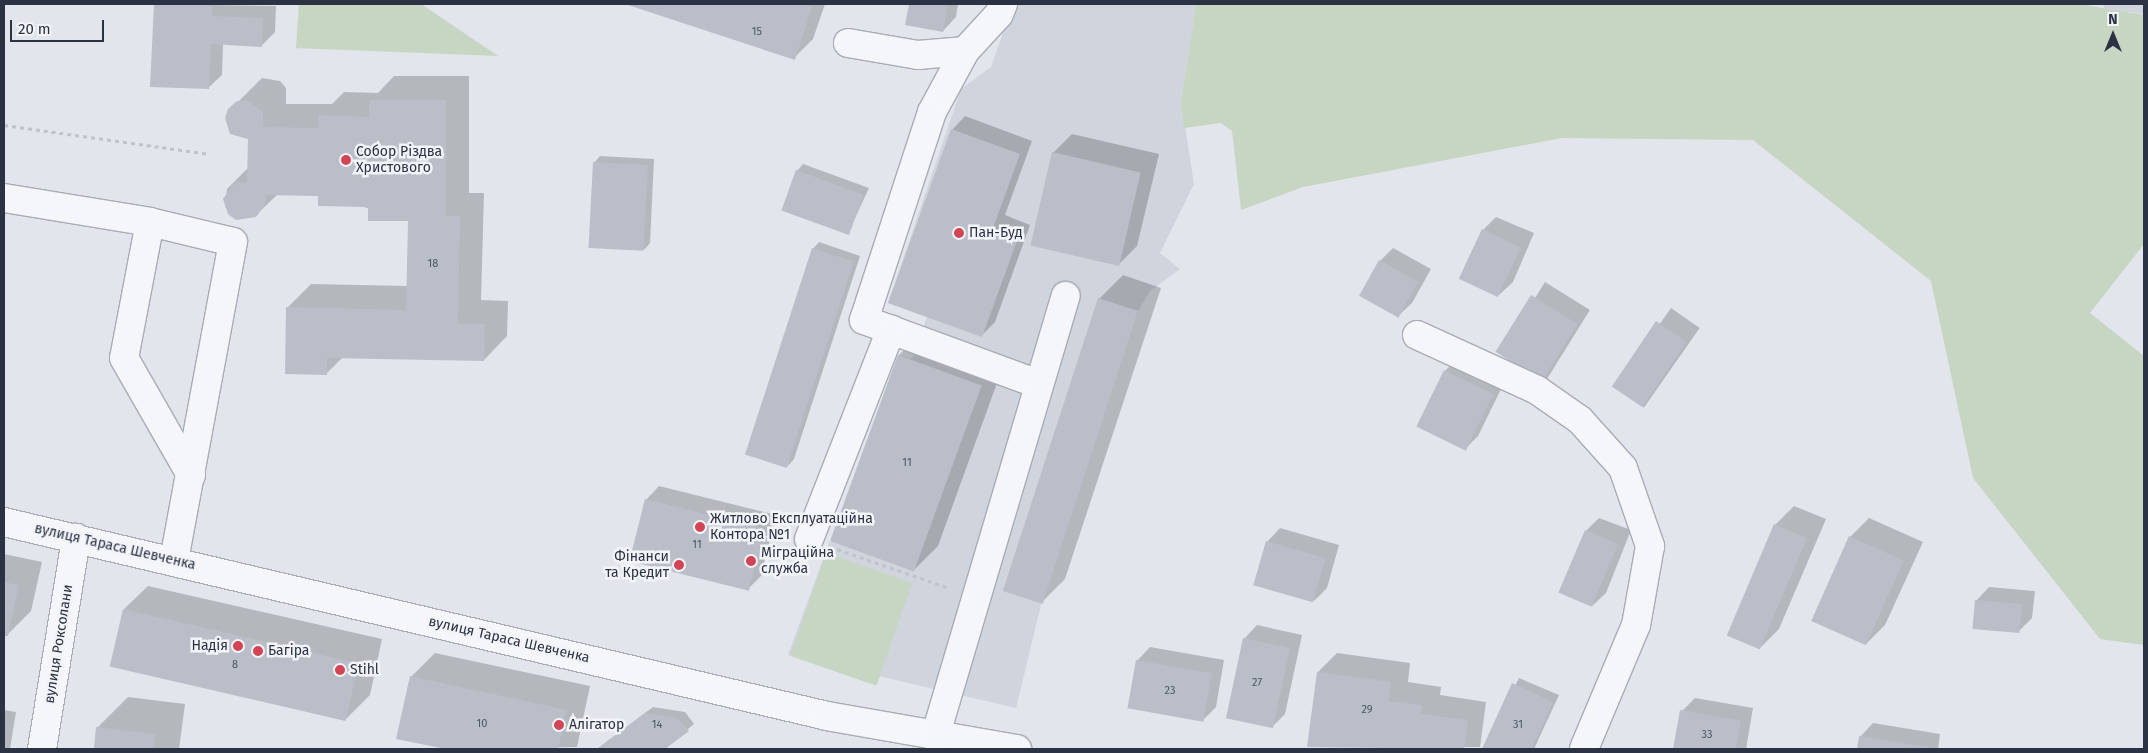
<!DOCTYPE html>
<meta charset="utf-8">
<style>
body{margin:0}
#map{position:relative;width:2148px;height:753px;overflow:hidden;background:#e2e5eb;font-family:"Fira Sans",sans-serif}
div>[style]{position:absolute}
.built>*{inset:0;background:#d0d4dd}
.green>*{inset:0;background:#c7d5c3;transform-origin:0 0}
.shadow>*{inset:0;background:#0003;transform-origin:0 0}
.building>*{inset:0;background:#b9bec9;transform-origin:0 0}
.path>*{height:3px;margin-top:-1.5px;transform-origin:0;background:repeating-linear-gradient(90deg,#c0c3ca 0 4px,transparent 0 8px)}
.roads{filter:drop-shadow(1px 0 #a7acb6) drop-shadow(-1px 0 #a7acb6) drop-shadow(0 1px #a7acb6) drop-shadow(0 -1px #a7acb6)}
.minor>*{height:28px;margin:-14px;padding:0 14px;transform-origin:14px;border-radius:14px;background:#f5f6f9}
.dots>*{width:14px;height:14px;translate:-50% -50%;box-sizing:border-box;border:2px solid #f2f4f8;border-radius:50%}
span{translate:-50% -50%;white-space:nowrap;text-align:center;line-height:1.15;-webkit-text-stroke:5px #f2f4f8;paint-order:stroke}
.number-label{font-size:11px;color:#4e5565}
.number-label span{-webkit-text-stroke-width:0}
.poi-label{font-size:14px;color:#2a3244}
.left{translate:0 -50%;text-align:left}
.right{translate:-100% -50%;text-align:right}
.street-label{font-size:14px;color:#2a3244}
.frame{position:absolute;inset:0;border:5px solid #2a3244;pointer-events:none}
.north{position:absolute;left:2088px;top:10px;width:50px;height:50px;-webkit-text-stroke:4px #f2f4f8;paint-order:stroke;rotate:0deg;font-size:14px;font-weight:700;line-height:20px;text-align:center;color:#2a3244}
.north::after{content:'';display:block;margin:auto;width:18px;height:22px;background:#2a3244;clip-path:polygon(50% 0,100% 100%,50% 72%,0 100%)}
.scale{position:absolute;left:10px;top:20px;width:94px;height:22px;box-sizing:border-box;border:2px solid #2a3244;border-top:0;padding-left:6px;font-size:15px;line-height:18px;white-space:nowrap;color:#2a3244;-webkit-text-stroke:4px #f2f4f8;paint-order:stroke}
</style>
<div id="map">
<div class="built">
<div style="clip-path:polygon(1013px 4px,1196px 4px,1181px 101px,1194px 184px,1160px 253px,1180px 269px,1150px 291px,1138px 311px,1041px 605px,1016px 708px,788px 655px,898px 355px,912px 359px,927px 317px,888px 303px,961px 89px,991px 67px)"></div>
<div style="clip-path:polygon(2104px 4px,2144px 4px,2144px 14px,2103px 9px)"></div>
</div>
<div class="green">
<div style="clip-path:polygon(299px 4px,421px 4px,498px 56px,296px 48px)"></div>
<div style="clip-path:polygon(1196px 4px,2079px 4px,2144px 15px,2144px 244px,2090px 313px,2144px 356px,2144px 645px,2100px 639px,1973px 478px,1931px 281px,1753px 140px,1562px 138px,1303px 187px,1241px 210px,1232px 131px,1221px 123px,1184px 128px,1181px 101px)"></div>
<div style="left:826px;top:553px;width:91px;height:109px;rotate:19deg"></div>
</div>
<div class="shadow">
<div style="clip-path:polygon(155px 4px,276px 6px,275px 32px,262px 45px,223px 44px,222px 75px,208px 88px,152px 86px)"></div>
<div style="clip-path:polygon(628px 4px,825px 4px,813px 39px,794px 58px)"></div>
<div style="clip-path:polygon(911px 4px,958px 4px,956px 17px,943px 31px,907px 24px)"></div>
<div style="clip-path:polygon(394px 76px,469px 76px,469px 193px,484px 193px,481px 300px,508px 301px,507px 336px,484px 360px,343px 357px,326px 374px,287px 308px,311px 284px,407px 286px,409px 220px,319px 194px,278px 194px,255px 216px,236px 218px,225px 206px,227px 189px,248px 168px,249px 138px,238px 102px,262px 78px,280px 81px,286px 88px,286px 104px,332px 104px,344px 92px,378px 93px)"></div>
<div style="clip-path:polygon(965px 116px,1032px 141px,1005px 215px,1030px 225px,995px 322px,982px 335px,952px 130px)"></div>
<div style="clip-path:polygon(1072px 134px,1159px 154px,1137px 246px,1118px 265px,1053px 153px)"></div>
<div style="clip-path:polygon(600px 156px,654px 159px,650px 243px,644px 250px,594px 163px)"></div>
<div style="clip-path:polygon(803px 164px,869px 188px,848px 233px,797px 171px)"></div>
<div style="clip-path:polygon(1496px 217px,1534px 233px,1513px 282px,1499px 295px,1483px 230px)"></div>
<div style="clip-path:polygon(819px 242px,860px 256px,794px 459px,788px 466px,813px 249px)"></div>
<div style="clip-path:polygon(1393px 248px,1431px 269px,1412px 303px,1398px 316px,1380px 261px)"></div>
<div style="clip-path:polygon(1123px 275px,1161px 288px,1065px 579px,1041px 603px,1099px 299px)"></div>
<div style="left:1545px;top:282px;width:53px;height:85px;rotate:32deg"></div>
<div style="left:1671px;top:308px;width:35px;height:97px;rotate:35deg"></div>
<div style="clip-path:polygon(923px 331px,1005px 361px,938px 546px,915px 569px,832px 540px,899px 355px)"></div>
<div style="clip-path:polygon(1458px 358px,1505px 381px,1478px 436px,1465px 449px,1445px 371px)"></div>
<div style="clip-path:polygon(659px 486px,776px 515px,761px 576px,748px 589px,646px 500px)"></div>
<div style="clip-path:polygon(1794px 506px,1826px 519px,1779px 629px,1760px 648px,1775px 525px)"></div>
<div style="clip-path:polygon(1599px 518px,1631px 530px,1606px 593px,1592px 606px,1586px 531px)"></div>
<div style="clip-path:polygon(1869px 518px,1923px 542px,1885px 625px,1866px 644px,1850px 537px)"></div>
<div style="clip-path:polygon(1280px 528px,1339px 545px,1327px 588px,1314px 601px,1267px 542px)"></div>
<div style="clip-path:polygon(4px 554px,42px 562px,31px 611px,7px 635px,4px 634px)"></div>
<div style="clip-path:polygon(148px 586px,382px 639px,370px 695px,346px 719px,124px 609px)"></div>
<div style="clip-path:polygon(1989px 587px,2035px 591px,2032px 618px,2019px 631px,1976px 601px)"></div>
<div style="clip-path:polygon(1257px 625px,1302px 635px,1285px 714px,1272px 727px,1244px 639px)"></div>
<div style="clip-path:polygon(1150px 647px,1224px 660px,1216px 707px,1203px 720px,1137px 661px)"></div>
<div style="clip-path:polygon(435px 653px,590px 686px,577px 747px,452px 749px,398px 738px,411px 677px)"></div>
<div style="clip-path:polygon(1337px 653px,1410px 663px,1408px 682px,1441px 687px,1440px 695px,1486px 702px,1480px 747px,1308px 746px,1318px 672px)"></div>
<div style="clip-path:polygon(1519px 678px,1559px 695px,1534px 749px,1483px 749px)"></div>
<div style="clip-path:polygon(128px 697px,185px 704px,179px 749px,95px 749px,98px 727px)"></div>
<div style="clip-path:polygon(1695px 698px,1753px 708px,1746px 749px,1675px 749px,1682px 711px)"></div>
<div style="clip-path:polygon(653px 707px,685px 712px,694px 724px,663px 749px,597px 749px)"></div>
<div style="clip-path:polygon(4px 710px,16px 712px,10px 749px,4px 749px)"></div>
<div style="clip-path:polygon(1873px 723px,1940px 734px,1938px 749px,1858px 749px,1860px 737px)"></div>
</div>
<div class="building">
<div style="clip-path:polygon(154px 4px,212px 4px,212px 16px,263px 18px,262px 47px,211px 44px,209px 89px,150px 87px)"></div>
<div style="clip-path:polygon(625px 4px,813px 4px,795px 60px)"></div>
<div style="clip-path:polygon(909px 4px,948px 4px,943px 32px,905px 25px)"></div>
<div style="clip-path:polygon(369px 100px,446px 100px,446px 216px,460px 216px,458px 324px,485px 324px,484px 361px,327px 358px,327px 375px,285px 374px,286px 307px,406px 310px,408px 221px,368px 221px,368px 207px,318px 206px,318px 196px,266px 195px,265px 205px,256px 217px,236px 220px,228px 214px,223px 199px,235px 182px,247px 183px,248px 139px,230px 134px,225px 118px,228px 109px,237px 101px,248px 101px,263px 112px,263px 127px,318px 128px,319px 115px,369px 117px)"></div>
<div style="clip-path:polygon(951px 129px,1020px 154px,993px 228px,1018px 238px,982px 337px,888px 303px)"></div>
<div style="left:1052px;top:152px;width:91px;height:96px;rotate:13deg"></div>
<div style="left:593px;top:162px;width:55px;height:86px;rotate:3deg"></div>
<div style="left:796px;top:170px;width:72px;height:43px;rotate:20deg"></div>
<div style="left:1482px;top:229px;width:43px;height:55px;rotate:25deg"></div>
<div style="left:812px;top:248px;width:44px;height:217px;rotate:18deg"></div>
<div style="left:1379px;top:260px;width:45px;height:41px;rotate:29deg"></div>
<div style="left:1531px;top:295px;width:55px;height:67px;rotate:32deg"></div>
<div style="left:1098px;top:298px;width:42px;height:308px;rotate:18deg"></div>
<div style="left:1656px;top:321px;width:37px;height:79px;rotate:34deg"></div>
<div style="left:898px;top:355px;width:89px;height:198px;rotate:20deg"></div>
<div style="left:1444px;top:370px;width:55px;height:63px;rotate:26deg"></div>
<div style="left:645px;top:499px;width:123px;height:64px;rotate:14deg"></div>
<div style="left:1774px;top:524px;width:36px;height:121px;rotate:23deg"></div>
<div style="left:1585px;top:530px;width:36px;height:68px;rotate:23deg"></div>
<div style="left:1849px;top:536px;width:60px;height:93px;rotate:24deg"></div>
<div style="left:1266px;top:541px;width:62px;height:46px;rotate:16deg"></div>
<div style="clip-path:polygon(4px 582px,19px 585px,8px 636px,4px 636px)"></div>
<div style="left:1975px;top:600px;width:47px;height:29px;rotate:5deg"></div>
<div style="left:123px;top:609px;width:242px;height:59px;rotate:13deg"></div>
<div style="left:1243px;top:638px;width:48px;height:82px;rotate:12deg"></div>
<div style="left:1136px;top:660px;width:77px;height:49px;rotate:10deg"></div>
<div style="clip-path:polygon(1317px 672px,1391px 682px,1389px 701px,1422px 705px,1421px 714px,1468px 720px,1464px 749px,1307px 747px)"></div>
<div style="clip-path:polygon(410px 676px,567px 710px,558px 749px,446px 749px,396px 739px)"></div>
<div style="clip-path:polygon(1512px 683px,1553px 702px,1532px 749px,1482px 749px)"></div>
<div style="clip-path:polygon(1680px 710px,1741px 721px,1736px 749px,1673px 749px)"></div>
<div style="clip-path:polygon(645px 713px,678px 718px,689px 731px,665px 749px,597px 749px)"></div>
<div style="clip-path:polygon(96px 727px,155px 734px,153px 749px,94px 749px)"></div>
<div style="clip-path:polygon(1859px 736px,1928px 747px,1927px 749px,1857px 749px)"></div>
</div>
<div class="path">
<div style="left:4px;top:125px;width:208px;rotate:8deg"></div>
<div style="left:837px;top:549px;width:119px;rotate:19.2deg"></div>
</div>
<div class="roads">
<div class="minor">
<div style="left:848px;top:43px;width:71px;rotate:9.7deg"></div>
<div style="left:918px;top:55px;width:47px;rotate:-4.9deg"></div>
<div style="left:965px;top:51px;width:50px;rotate:-47.4deg"></div>
<div style="left:999px;top:14px;width:11px;rotate:-68deg"></div>
<div style="left:965px;top:51px;width:69px;rotate:118.4deg"></div>
<div style="left:932px;top:112px;width:219px;rotate:108.1deg"></div>
<div style="left:864px;top:320px;width:185px;rotate:20.2deg"></div>
<div style="left:4px;top:198px;width:148px;rotate:9.3deg"></div>
<div style="left:150px;top:222px;width:85px;rotate:13.5deg"></div>
<div style="left:233px;top:242px;width:323px;rotate:100.5deg"></div>
<div style="left:150px;top:222px;width:138px;rotate:100.8deg"></div>
<div style="left:124px;top:358px;width:135px;rotate:60.2deg"></div>
<div style="left:1417px;top:335px;width:132px;rotate:24.6deg"></div>
<div style="left:1537px;top:390px;width:52px;rotate:34.9deg"></div>
<div style="left:1580px;top:420px;width:64px;rotate:48.1deg"></div>
<div style="left:1623px;top:468px;width:83px;rotate:70.9deg"></div>
<div style="left:1650px;top:546px;width:80px;rotate:100deg"></div>
<div style="left:1636px;top:625px;width:134px;rotate:112.8deg"></div>
<div style="left:4px;top:522px;width:846px;rotate:13.26deg"></div>
<div style="left:827px;top:716px;width:193px;rotate:9.9deg"></div>
<div style="left:809px;top:539px;width:225px;rotate:-68.6deg"></div>
<div style="left:935px;top:737px;width:460px;rotate:-73.5deg"></div>
<div style="left:42px;top:749px;width:214px;rotate:-80.8deg"></div>
</div>
</div>
<div class="dots">
<div style="left:346px;top:160px;background:#d24555"></div>
<div style="left:959px;top:233px;background:#d24555"></div>
<div style="left:700px;top:527px;background:#d24555"></div>
<div style="left:751px;top:561px;background:#d24555"></div>
<div style="left:679px;top:565px;background:#d24555"></div>
<div style="left:238px;top:646px;background:#d24555"></div>
<div style="left:258px;top:651px;background:#d24555"></div>
<div style="left:340px;top:670px;background:#d24555"></div>
<div style="left:559px;top:725px;background:#d24555"></div>
</div>
<div class="number-label">
<span style="left:757px;top:32px">15</span>
<span style="left:433px;top:264px">18</span>
<span style="left:907px;top:463px">11</span>
<span style="left:697px;top:545px">11</span>
<span style="left:235px;top:665px">8</span>
<span style="left:1257px;top:683px">27</span>
<span style="left:1170px;top:691px">23</span>
<span style="left:1367px;top:710px">29</span>
<span style="left:482px;top:724px">10</span>
<span style="left:657px;top:725px">14</span>
<span style="left:1518px;top:725px">31</span>
<span style="left:1707px;top:735px">33</span>
</div>
<div class="poi-label">
<span class="left" style="left:356px;top:160px">Собор Різдва<br>Христового</span>
<span class="left" style="left:969px;top:233px">Пан-Буд</span>
<span class="left" style="left:710px;top:527px">Житлово Експлуатаційна<br>Контора №1</span>
<span class="left" style="left:761px;top:561px">Міграційна<br>служба</span>
<span class="right" style="left:669px;top:565px">Фінанси<br>та Кредит</span>
<span class="right" style="left:228px;top:646px">Надія</span>
<span class="left" style="left:268px;top:651px">Багіра</span>
<span class="left" style="left:350px;top:670px">Stihl</span>
<span class="left" style="left:569px;top:725px">Алігатор</span>
</div>
<div class="street-label">
<span style="left:115px;top:547px;rotate:13deg">вулиця Тараса Шевченка</span>
<span style="left:509px;top:640px;rotate:13deg">вулиця Тараса Шевченка</span>
<span style="left:59px;top:644px;rotate:-81deg">вулиця Роксолани</span>
</div>
<div class="frame"></div>
<div class="north">N</div>
<div class="scale">20 m</div>
</div>
